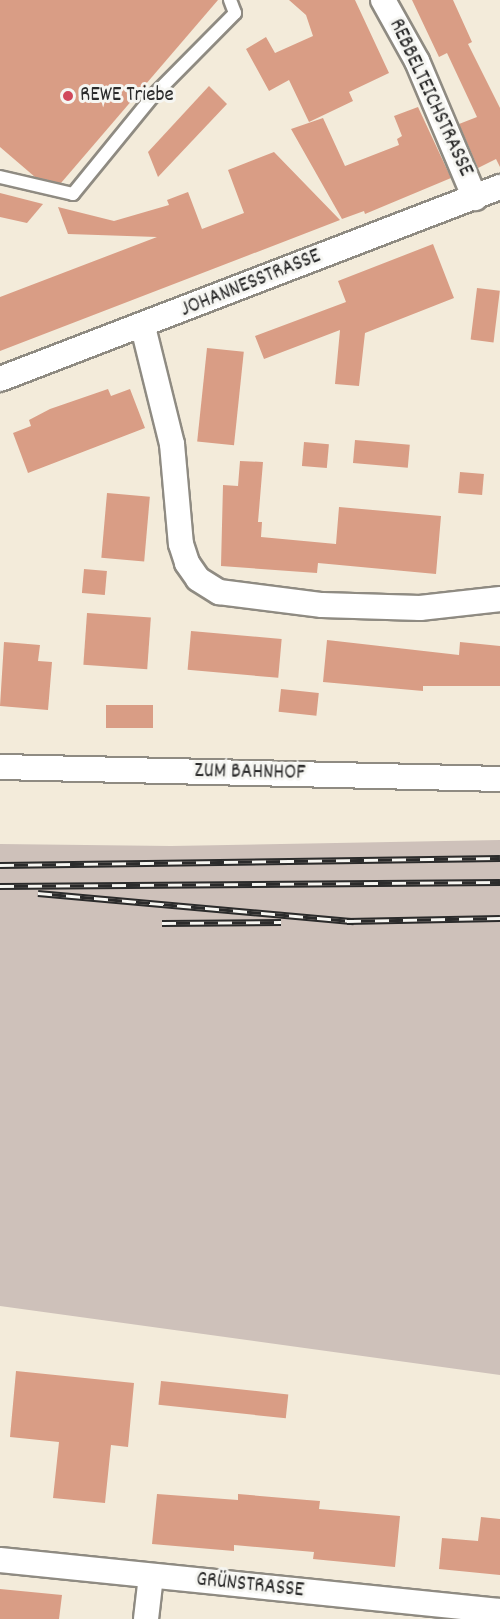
<!DOCTYPE html>
<meta charset="utf-8">
<style>
body{margin:0}
#map{position:relative;width:500px;height:1619px;overflow:hidden;background:#f3ebda;font-family:Dekko,sans-serif}
div>[style]{position:absolute}
.industrial>*{inset:0;background:#cec1ba}
.building>*{inset:0;background:#d99d85;transform-origin:0 0}
.roads{filter:drop-shadow(2px 0 #8f8b82) drop-shadow(-2px 0 #8f8b82) drop-shadow(0 2px #8f8b82) drop-shadow(0 -2px #8f8b82)}
.lane>*{height:12px;margin:-6px;padding:0 6px;transform-origin:6px;border-radius:6px;background:#fff}
.street>*{height:24px;margin:-12px;padding:0 12px;transform-origin:12px;border-radius:12px;background:#fff}
.rail>*{height:7px;margin-top:-3.5px;transform-origin:0;background:repeating-linear-gradient(90deg,#f6f6f2 0 14px,#2b2b2b 0 28px);box-sizing:border-box;border-block:2px solid #2b2b2b}
.dots>*{width:16px;height:16px;translate:-50% -50%;box-sizing:border-box;border:3px solid #f6f6f2;border-radius:50%}
span{translate:-50% -50%;white-space:nowrap;text-align:center;line-height:1.15;-webkit-text-stroke:6px #f6f6f2;paint-order:stroke}
.poi-label{font-size:21px;color:#2b2b2b}
.left{translate:0 -50%;text-align:left}
.street-label{font-size:21px;color:#2b2b2b}
</style>
<div id="map">
<div class="industrial">
<div style="clip-path:polygon(500px 840px,500px 1375px,0 1306px,0 844px,171px 846px)"></div>
</div>
<div class="building">
<div style="clip-path:polygon(0 0,218px 0,61px 183px,35px 177px,0 147px)"></div>
<div style="clip-path:polygon(289px 0,355px 0,389px 73px,349px 92px,353px 101px,309px 122px,289px 80px,269px 91px,246px 49px,266px 37px,275px 53px,313px 36px,306px 15px)"></div>
<div style="clip-path:polygon(412px 0,453px 0,472px 42px,468px 44px,500px 108px,500px 167px,496px 159px,478px 168px,459px 124px,477px 117px,447px 53px,439px 57px)"></div>
<div style="clip-path:polygon(209px 86px,227px 104px,158px 177px,148px 152px)"></div>
<div style="clip-path:polygon(418px 107px,451px 178px,365px 214px,364px 211px,342px 219px,291px 129px,323px 118px,345px 166px,399px 145px,397px 139px,402px 136px,394px 116px)"></div>
<div style="clip-path:polygon(274px 152px,340px 220px,0 351px,0 297px,157px 237px,68px 234px,58px 207px,114px 221px,169px 205px,167px 200px,188px 192px,202px 229px,244px 213px,228px 170px)"></div>
<div style="clip-path:polygon(0 193px,43px 204px,27px 223px,0 217px)"></div>
<div style="clip-path:polygon(433px 244px,454px 298px,365px 333px,359px 386px,335px 384px,340px 330px,264px 359px,255px 336px,346px 302px,338px 281px)"></div>
<div style="left:477px;top:288px;width:23px;height:52px;rotate:7deg"></div>
<div style="left:207px;top:348px;width:37px;height:94px;rotate:6deg"></div>
<div style="clip-path:polygon(108px 389px,111px 396px,130px 389px,145px 428px,28px 473px,13px 433px,31px 426px,29px 420px,50px 409px)"></div>
<div style="left:355px;top:440px;width:55px;height:23px;rotate:5deg"></div>
<div style="left:304px;top:442px;width:25px;height:24px;rotate:5deg"></div>
<div style="clip-path:polygon(240px 461px,263px 462px,258px 522px,262px 522px,261px 537px,336px 544px,339px 507px,441px 516px,436px 574px,318px 563px,317px 573px,221px 566px,223px 485px,238px 486px)"></div>
<div style="left:460px;top:472px;width:24px;height:21px;rotate:5deg"></div>
<div style="left:107px;top:493px;width:43px;height:65px;rotate:5deg"></div>
<div style="left:84px;top:569px;width:23px;height:24px;rotate:5deg"></div>
<div style="left:87px;top:613px;width:64px;height:52px;rotate:4deg"></div>
<div style="left:191px;top:631px;width:91px;height:39px;rotate:5deg"></div>
<div style="clip-path:polygon(327px 640px,459px 655px,460px 642px,500px 646px,500px 686px,423px 686px,423px 691px,323px 682px)"></div>
<div style="clip-path:polygon(4px 642px,40px 645px,38px 661px,52px 662px,48px 710px,0 706px)"></div>
<div style="left:281px;top:689px;width:38px;height:23px;rotate:6deg"></div>
<div style="left:153px;top:705px;width:23px;height:47px;rotate:90deg"></div>
<div style="clip-path:polygon(16px 1371px,134px 1383px,128px 1447px,111px 1445px,105px 1503px,53px 1498px,59px 1442px,10px 1437px)"></div>
<div style="left:161px;top:1381px;width:128px;height:24px;rotate:6deg"></div>
<div style="clip-path:polygon(157px 1494px,238px 1500px,238px 1494px,307px 1500px,320px 1501px,319px 1509px,400px 1516px,395px 1567px,313px 1559px,314px 1552px,234px 1545px,234px 1551px,152px 1544px)"></div>
<div style="clip-path:polygon(481px 1517px,500px 1519px,500px 1575px,439px 1569px,442px 1538px,478px 1541px)"></div>
<div style="clip-path:polygon(0 1589px,62px 1595px,59px 1619px,0 1619px)"></div>
</div>
<div class="roads">
<div class="lane">
<div style="left:0;top:177px;width:75px;rotate:13.1deg"></div>
<div style="left:73px;top:194px;width:125px;rotate:-50.8deg"></div>
<div style="left:152px;top:97px;width:118px;rotate:-45.3deg"></div>
<div style="left:235px;top:13px;width:14px;rotate:-111deg"></div>
</div>
<div class="street">
<div style="left:383px;top:0;width:70px;rotate:60.9deg"></div>
<div style="left:417px;top:61px;width:149px;rotate:67.1deg"></div>
<div style="left:143px;top:327px;width:121px;rotate:76.1deg"></div>
<div style="left:172px;top:444px;width:100px;rotate:84.9deg"></div>
<div style="left:181px;top:544px;width:20px;rotate:72deg"></div>
<div style="left:187px;top:563px;width:19px;rotate:55deg"></div>
<div style="left:198px;top:579px;width:25px;rotate:32deg"></div>
<div style="left:219px;top:592px;width:104px;rotate:7.2deg"></div>
<div style="left:322px;top:605px;width:98px;rotate:1.8deg"></div>
<div style="left:420px;top:608px;width:81px;rotate:-6.4deg"></div>
<div style="left:0;top:379px;width:536px;rotate:-21.01deg"></div>
<div style="left:0;top:767px;width:500px;rotate:1.37deg"></div>
<div style="left:0;top:1560px;width:503px;rotate:5.82deg"></div>
<div style="left:146px;top:1619px;width:43px;rotate:-83.4deg"></div>
</div>
</div>
<div class="rail">
<div style="left:0;top:865px;width:500px;rotate:-0.8deg"></div>
<div style="left:0;top:886px;width:500px;rotate:-0.46deg"></div>
<div style="left:38px;top:893px;width:317px;rotate:5.1deg"></div>
<div style="left:347px;top:921px;width:153px;rotate:-1.1deg"></div>
<div style="left:162px;top:923px;width:119px;rotate:-0.5deg"></div>
</div>
<div class="dots">
<div style="left:68px;top:96px;background:#d1495b"></div>
</div>
<div class="poi-label">
<span class="left" style="left:80px;top:96px">REWE Triebe</span>
</div>
<div class="street-label">
<span style="left:430px;top:98px;rotate:65deg">REBBELTEICHSTRASSE</span>
<span style="left:251px;top:284px;rotate:-22deg">JOHANNESSTRASSE</span>
<span style="left:250px;top:773px;rotate:1deg">ZUM BAHNHOF</span>
<span style="left:250px;top:1586px;rotate:6deg">GRÜNSTRASSE</span>
</div>
</div>
